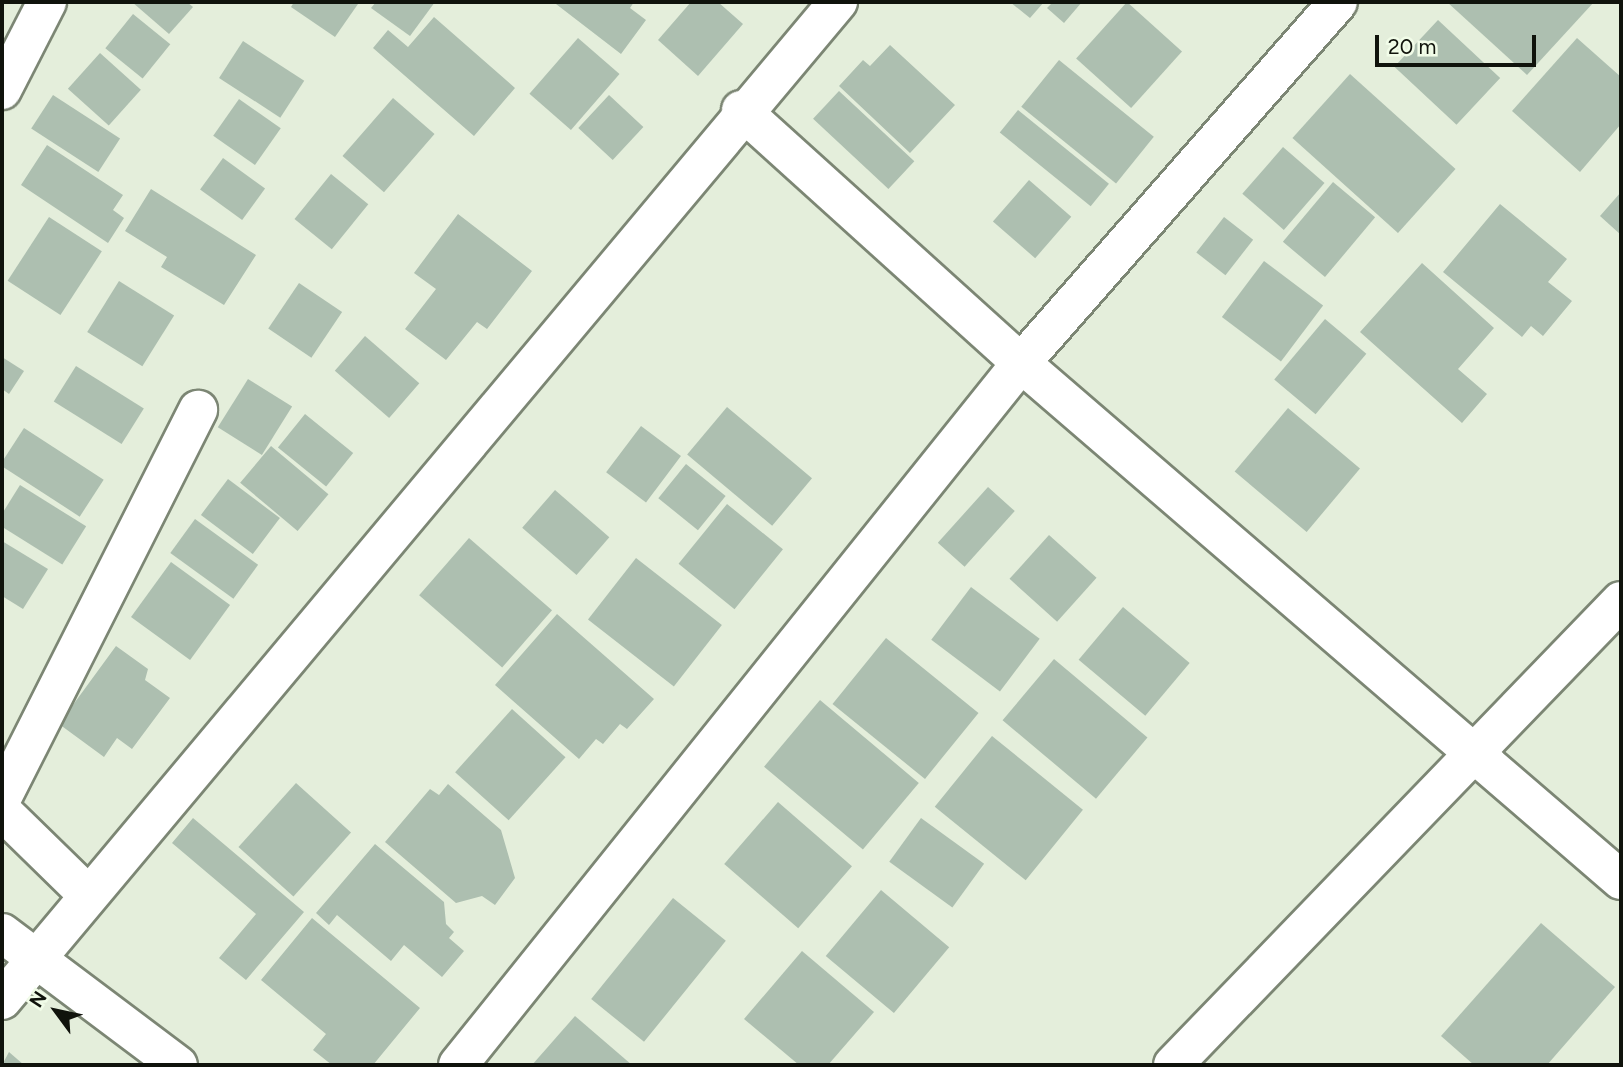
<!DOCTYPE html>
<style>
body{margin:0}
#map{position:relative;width:1623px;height:1067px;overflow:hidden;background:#e4eedb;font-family:Figtree,sans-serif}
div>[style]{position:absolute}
.building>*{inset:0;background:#adbfb0;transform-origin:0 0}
.roads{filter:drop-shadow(2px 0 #7c8674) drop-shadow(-2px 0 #7c8674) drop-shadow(0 2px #7c8674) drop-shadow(0 -2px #7c8674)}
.minor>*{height:38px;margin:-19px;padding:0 19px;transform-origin:19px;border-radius:19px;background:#fff}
.primary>*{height:38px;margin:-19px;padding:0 19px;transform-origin:19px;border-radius:19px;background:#fff}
span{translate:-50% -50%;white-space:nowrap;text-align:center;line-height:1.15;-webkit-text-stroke:7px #f1fce8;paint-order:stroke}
.frame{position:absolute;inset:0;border:4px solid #10130c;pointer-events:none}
.north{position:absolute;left:21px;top:976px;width:70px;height:70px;-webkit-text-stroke:5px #f1fce8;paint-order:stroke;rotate:303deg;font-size:19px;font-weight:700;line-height:28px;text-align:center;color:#10130c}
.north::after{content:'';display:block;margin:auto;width:24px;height:32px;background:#10130c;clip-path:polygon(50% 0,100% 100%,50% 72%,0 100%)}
.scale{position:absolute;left:1375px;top:35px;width:161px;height:32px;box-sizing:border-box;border:4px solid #10130c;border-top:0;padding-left:9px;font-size:21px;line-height:24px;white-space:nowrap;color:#10130c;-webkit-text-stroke:5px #f1fce8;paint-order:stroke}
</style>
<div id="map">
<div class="building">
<div style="clip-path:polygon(132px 2px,187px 2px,193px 7px,169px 34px)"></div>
<div style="clip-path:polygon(294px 2px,355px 2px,358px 4px,335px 37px,291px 7px)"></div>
<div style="clip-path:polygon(376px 2px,435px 2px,410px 36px,371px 8px)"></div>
<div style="clip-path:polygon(634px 2px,630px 8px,646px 20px,621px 54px,556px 4px)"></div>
<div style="clip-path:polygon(691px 2px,718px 2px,743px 24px,698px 76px,658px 40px)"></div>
<div style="clip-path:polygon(1010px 2px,1044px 2px,1030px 18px)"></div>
<div style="clip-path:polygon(1053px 2px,1082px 2px,1064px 23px,1047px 8px)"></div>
<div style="left:1127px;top:2px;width:74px;height:76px;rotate:42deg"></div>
<div style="clip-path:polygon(1447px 2px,1594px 2px,1527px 75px)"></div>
<div style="left:133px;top:14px;width:48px;height:44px;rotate:39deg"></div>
<div style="clip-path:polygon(434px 17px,515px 88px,474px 136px,373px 48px,388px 30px,408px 47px)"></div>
<div style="left:1438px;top:20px;width:85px;height:64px;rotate:43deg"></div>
<div style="left:578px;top:38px;width:55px;height:74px;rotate:41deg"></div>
<div style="clip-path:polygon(1577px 38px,1621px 77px,1621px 124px,1580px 172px,1512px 111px)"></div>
<div style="left:243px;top:41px;width:73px;height:44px;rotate:33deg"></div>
<div style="clip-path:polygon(890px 45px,955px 105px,910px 153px,839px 86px,863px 60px,870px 66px)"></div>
<div style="left:100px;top:53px;width:55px;height:48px;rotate:42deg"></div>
<div style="left:1059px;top:60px;width:122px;height:60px;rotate:39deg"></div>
<div style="left:1350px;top:74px;width:142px;height:86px;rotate:42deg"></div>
<div style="left:839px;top:91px;width:103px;height:38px;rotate:43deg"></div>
<div style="left:53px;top:95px;width:80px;height:40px;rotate:33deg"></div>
<div style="left:609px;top:95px;width:47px;height:45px;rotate:43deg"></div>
<div style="left:393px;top:98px;width:55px;height:77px;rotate:41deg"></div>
<div style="left:239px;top:99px;width:51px;height:45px;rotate:35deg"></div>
<div style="left:1018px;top:110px;width:117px;height:29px;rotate:39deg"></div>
<div style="clip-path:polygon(47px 145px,123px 195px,113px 210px,124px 218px,108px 243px,21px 185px)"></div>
<div style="left:1283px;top:147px;width:55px;height:62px;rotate:41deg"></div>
<div style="left:223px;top:158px;width:52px;height:39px;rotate:36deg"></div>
<div style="left:331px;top:174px;width:48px;height:58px;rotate:39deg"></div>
<div style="left:1029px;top:180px;width:56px;height:55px;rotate:41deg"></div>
<div style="left:1333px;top:182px;width:55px;height:78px;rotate:40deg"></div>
<div style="clip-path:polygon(151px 189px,256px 255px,224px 305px,161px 267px,167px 257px,125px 231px)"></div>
<div style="clip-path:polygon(1621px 192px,1621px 235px,1600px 216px)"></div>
<div style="clip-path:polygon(1500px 204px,1567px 259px,1548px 282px,1572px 301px,1543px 336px,1531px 326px,1522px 337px,1443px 272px)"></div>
<div style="clip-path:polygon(458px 214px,532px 271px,487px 329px,477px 322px,446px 360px,405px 329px,436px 289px,414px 273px)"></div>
<div style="left:49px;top:217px;width:63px;height:76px;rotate:33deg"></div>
<div style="left:1224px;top:217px;width:37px;height:45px;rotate:38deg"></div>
<div style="left:1264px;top:261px;width:74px;height:70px;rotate:37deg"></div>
<div style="clip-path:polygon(1422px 263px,1494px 328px,1458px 369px,1487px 394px,1462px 423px,1360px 332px)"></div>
<div style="left:119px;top:281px;width:65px;height:60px;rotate:32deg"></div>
<div style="left:299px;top:283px;width:52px;height:55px;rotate:34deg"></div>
<div style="left:1325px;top:319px;width:54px;height:79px;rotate:40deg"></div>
<div style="left:365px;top:336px;width:72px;height:46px;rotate:41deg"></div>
<div style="clip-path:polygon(2px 357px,24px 371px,9px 394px,2px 389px)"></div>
<div style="left:76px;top:366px;width:80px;height:42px;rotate:32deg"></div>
<div style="left:248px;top:379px;width:52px;height:57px;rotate:32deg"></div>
<div style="left:727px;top:407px;width:111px;height:62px;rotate:40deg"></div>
<div style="left:1288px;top:408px;width:94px;height:83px;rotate:40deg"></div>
<div style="left:305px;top:414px;width:62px;height:43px;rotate:39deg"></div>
<div style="left:641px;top:426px;width:50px;height:58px;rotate:37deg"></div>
<div style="left:24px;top:428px;width:95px;height:44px;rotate:33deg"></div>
<div style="left:271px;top:446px;width:75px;height:48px;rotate:40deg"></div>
<div style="left:686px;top:464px;width:51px;height:44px;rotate:39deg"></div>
<div style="left:228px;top:479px;width:65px;height:45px;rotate:37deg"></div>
<div style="left:20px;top:485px;width:78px;height:45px;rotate:32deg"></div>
<div style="left:988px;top:487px;width:36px;height:75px;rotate:42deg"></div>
<div style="left:555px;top:490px;width:72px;height:50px;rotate:41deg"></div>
<div style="left:727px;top:504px;width:72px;height:77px;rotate:39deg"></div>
<div style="left:195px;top:519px;width:78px;height:42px;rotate:36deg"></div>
<div style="left:1049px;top:535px;width:64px;height:59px;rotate:42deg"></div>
<div style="left:469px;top:538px;width:110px;height:76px;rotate:41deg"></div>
<div style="clip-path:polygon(2px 541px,48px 569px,23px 609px,2px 596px)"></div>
<div style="left:636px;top:558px;width:109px;height:78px;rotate:38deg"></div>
<div style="left:171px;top:562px;width:73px;height:68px;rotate:36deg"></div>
<div style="left:971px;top:587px;width:86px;height:66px;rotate:37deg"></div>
<div style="left:1123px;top:607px;width:87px;height:69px;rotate:40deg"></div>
<div style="clip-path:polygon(557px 614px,654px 699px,627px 729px,620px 724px,603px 744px,596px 739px,579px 759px,495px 685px)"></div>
<div style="left:886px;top:638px;width:119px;height:85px;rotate:39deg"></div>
<div style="clip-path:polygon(116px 646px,148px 669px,145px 680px,170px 698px,132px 749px,117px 738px,104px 757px,59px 724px)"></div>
<div style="left:1054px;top:659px;width:122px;height:80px;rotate:40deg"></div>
<div style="left:820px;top:700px;width:129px;height:87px;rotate:40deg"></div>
<div style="left:512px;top:709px;width:72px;height:85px;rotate:42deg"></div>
<div style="left:992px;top:736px;width:117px;height:91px;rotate:39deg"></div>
<div style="left:296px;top:783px;width:74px;height:86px;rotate:42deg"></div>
<div style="clip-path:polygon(448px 784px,501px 830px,515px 878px,495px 905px,482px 896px,456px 903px,385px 842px,430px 789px,439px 795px)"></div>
<div style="left:778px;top:802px;width:98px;height:82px;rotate:41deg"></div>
<div style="clip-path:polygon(193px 818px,304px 912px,246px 980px,219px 958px,256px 914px,172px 843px)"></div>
<div style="left:921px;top:818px;width:78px;height:54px;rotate:36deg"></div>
<div style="clip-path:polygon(375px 844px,444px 902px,446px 924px,454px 932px,449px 938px,464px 951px,442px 977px,404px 945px,391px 961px,337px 915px,329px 925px,316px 913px)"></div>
<div style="left:881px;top:890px;width:89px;height:86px;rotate:40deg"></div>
<div style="left:673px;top:898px;width:68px;height:130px;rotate:39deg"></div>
<div style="clip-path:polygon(312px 918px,420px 1008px,373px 1065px,332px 1065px,313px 1050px,326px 1034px,261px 980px)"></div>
<div style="clip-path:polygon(1541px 923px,1615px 987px,1547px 1065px,1474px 1065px,1441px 1036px)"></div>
<div style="clip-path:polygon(802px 951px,874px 1012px,828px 1065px,799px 1065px,744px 1019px)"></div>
<div style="clip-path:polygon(575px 1016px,632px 1065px,532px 1065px)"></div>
<div style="clip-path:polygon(9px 1052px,24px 1065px,2px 1065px)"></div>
</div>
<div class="roads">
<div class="minor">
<div style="left:2px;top:90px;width:99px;rotate:-62.9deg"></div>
<div style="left:741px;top:110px;width:377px;rotate:42.1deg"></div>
<div style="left:1021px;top:363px;width:792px;rotate:40.75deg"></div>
<div style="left:2px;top:798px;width:435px;rotate:-63.2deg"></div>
<div style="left:2px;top:811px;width:120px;rotate:44.3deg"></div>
<div style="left:2px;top:933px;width:220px;rotate:36.9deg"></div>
<div style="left:2px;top:1000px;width:1302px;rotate:-50.05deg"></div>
<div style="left:458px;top:1065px;width:900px;rotate:-51.27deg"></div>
<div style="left:1021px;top:363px;width:480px;rotate:-48.7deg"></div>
</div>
<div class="primary">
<div style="left:1173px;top:1065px;width:645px;rotate:-46.01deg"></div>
</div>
</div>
<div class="frame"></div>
<div class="north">N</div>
<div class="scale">20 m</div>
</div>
